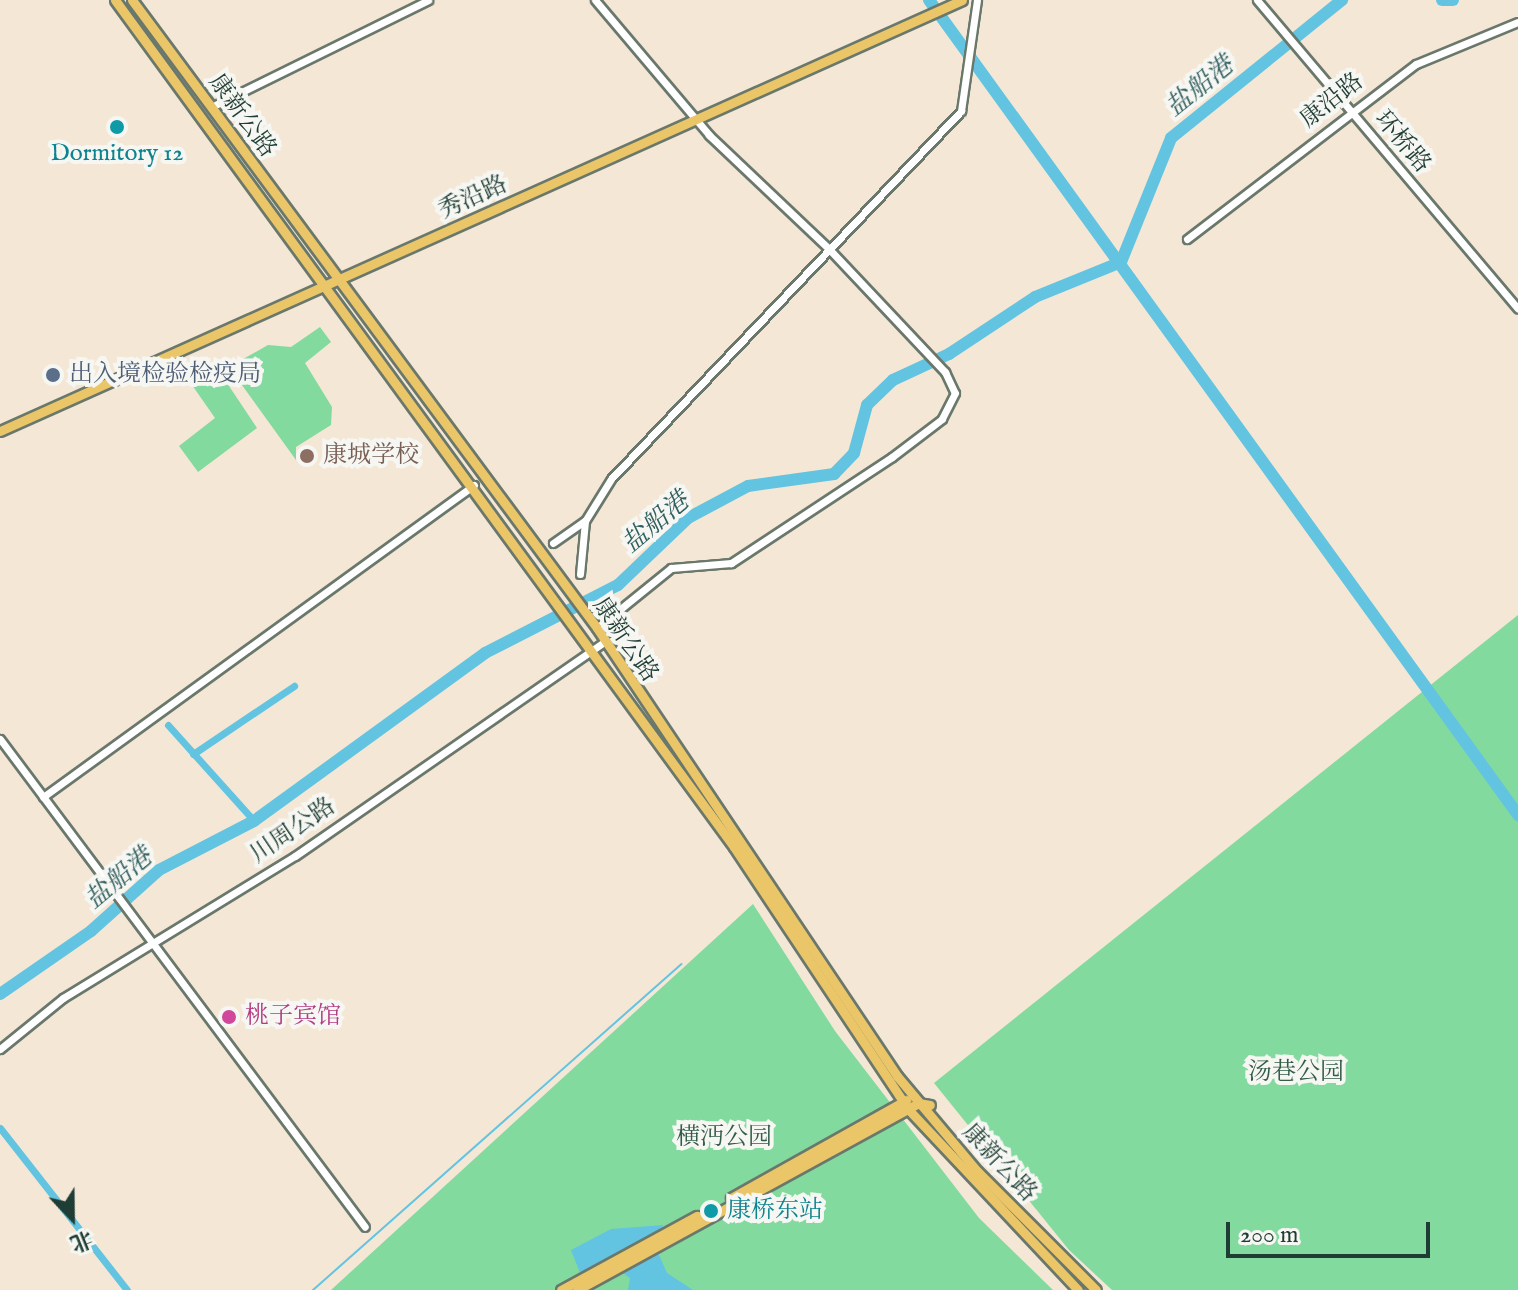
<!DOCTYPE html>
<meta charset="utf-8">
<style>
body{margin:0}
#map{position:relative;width:1518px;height:1290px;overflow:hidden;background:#f4e7d5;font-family:"IM FELL English","Noto Serif SC",serif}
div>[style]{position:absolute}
.green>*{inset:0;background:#82da9f}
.water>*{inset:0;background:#62c4e0}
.stream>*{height:2px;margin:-1px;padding:0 1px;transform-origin:1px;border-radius:1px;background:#62c4e0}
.canal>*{height:7px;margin:-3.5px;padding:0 3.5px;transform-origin:3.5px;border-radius:3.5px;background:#62c4e0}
.river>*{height:12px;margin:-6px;padding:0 6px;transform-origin:6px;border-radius:6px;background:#62c4e0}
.roads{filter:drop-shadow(2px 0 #6a786c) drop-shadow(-2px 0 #6a786c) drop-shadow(0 2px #6a786c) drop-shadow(0 -2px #6a786c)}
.minor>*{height:7px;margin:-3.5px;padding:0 3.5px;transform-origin:3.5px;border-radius:3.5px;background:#fff}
.major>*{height:9px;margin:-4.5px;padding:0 4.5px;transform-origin:4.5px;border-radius:4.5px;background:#ebc669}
.dots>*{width:22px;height:22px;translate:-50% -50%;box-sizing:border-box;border:4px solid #f6f6f2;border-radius:50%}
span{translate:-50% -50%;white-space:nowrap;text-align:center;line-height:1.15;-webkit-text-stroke:8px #f6f6f2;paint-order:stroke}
.street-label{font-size:24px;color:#1f3d34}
.culture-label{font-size:24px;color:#0d838f}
.left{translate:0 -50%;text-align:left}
.service-label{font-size:24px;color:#4e5e75}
.education-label{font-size:24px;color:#785e54}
.hotel-label{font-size:24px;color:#b23c85}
.park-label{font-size:24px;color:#335c49}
.water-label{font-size:26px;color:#305f5f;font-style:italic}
.north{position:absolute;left:32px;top:1178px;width:80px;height:80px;-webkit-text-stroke:6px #f6f6f2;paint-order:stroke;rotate:158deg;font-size:22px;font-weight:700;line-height:32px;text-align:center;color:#1f3d34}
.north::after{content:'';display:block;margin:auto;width:28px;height:36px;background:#1f3d34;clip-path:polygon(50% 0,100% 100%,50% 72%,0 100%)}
.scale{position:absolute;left:1226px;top:1222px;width:204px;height:36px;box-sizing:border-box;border:4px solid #1f3d34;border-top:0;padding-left:10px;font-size:24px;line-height:28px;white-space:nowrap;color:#1f3d34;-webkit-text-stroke:6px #f6f6f2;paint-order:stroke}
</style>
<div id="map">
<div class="green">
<div style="clip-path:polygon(320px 327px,331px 342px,305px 363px,332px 407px,331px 425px,296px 447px,296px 460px,229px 367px,268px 345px,291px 347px)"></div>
<div style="clip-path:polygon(219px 371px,257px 428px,198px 472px,179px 446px,215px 418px,192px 385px)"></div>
<div style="clip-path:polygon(1518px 615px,1518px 1290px,1112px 1290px,1069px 1250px,934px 1083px)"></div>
<div style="clip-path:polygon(753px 904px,835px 1031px,979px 1218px,1053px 1290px,331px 1290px)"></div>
</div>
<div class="water">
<div style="clip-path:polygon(663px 1225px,655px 1246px,667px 1273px,693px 1290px,628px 1290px,630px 1278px,615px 1268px,586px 1288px,571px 1250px,611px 1229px)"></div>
</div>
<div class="stream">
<div style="left:313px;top:1290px;width:492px;rotate:-41.5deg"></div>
</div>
<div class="canal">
<div style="left:168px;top:725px;width:129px;rotate:48.1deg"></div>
<div style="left:193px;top:754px;width:122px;rotate:-34deg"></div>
<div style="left:0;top:1128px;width:206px;rotate:51.9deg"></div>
</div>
<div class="river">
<div style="left:929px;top:0;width:1006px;rotate:54.14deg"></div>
<div style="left:1442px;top:0;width:11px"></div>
<div style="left:0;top:994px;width:111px;rotate:-34.7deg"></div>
<div style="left:91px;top:931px;width:91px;rotate:-41.9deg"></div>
<div style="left:159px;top:870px;width:107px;rotate:-27.3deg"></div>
<div style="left:254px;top:821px;width:286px;rotate:-36deg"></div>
<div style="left:485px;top:653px;width:149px;rotate:-27.1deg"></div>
<div style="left:618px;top:585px;width:97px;rotate:-43.7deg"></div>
<div style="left:688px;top:518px;width:68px;rotate:-28.1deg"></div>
<div style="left:748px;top:486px;width:87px;rotate:-7.9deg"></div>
<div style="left:834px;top:474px;width:29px;rotate:-46deg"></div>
<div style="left:854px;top:453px;width:50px;rotate:-74.8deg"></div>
<div style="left:867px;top:405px;width:36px;rotate:-44deg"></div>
<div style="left:893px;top:380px;width:62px;rotate:-24.9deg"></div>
<div style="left:949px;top:354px;width:103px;rotate:-33.5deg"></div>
<div style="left:1035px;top:297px;width:93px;rotate:-22.1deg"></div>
<div style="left:1121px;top:262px;width:134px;rotate:-68deg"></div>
<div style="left:1171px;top:138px;width:220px;rotate:-38.9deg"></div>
</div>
<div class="roads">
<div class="minor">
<div style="left:595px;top:0;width:177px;rotate:49.8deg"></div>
<div style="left:709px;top:135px;width:167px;rotate:43.5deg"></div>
<div style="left:830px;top:250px;width:168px;rotate:46.7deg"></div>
<div style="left:945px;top:372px;width:23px;rotate:65deg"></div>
<div style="left:955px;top:393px;width:29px;rotate:117deg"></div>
<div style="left:942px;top:419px;width:63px;rotate:142.8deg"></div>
<div style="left:892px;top:457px;width:193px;rotate:146.6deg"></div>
<div style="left:731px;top:563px;width:60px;rotate:175.2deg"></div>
<div style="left:671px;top:568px;width:95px;rotate:141deg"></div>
<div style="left:1257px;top:0;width:404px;rotate:49.8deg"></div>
<div style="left:211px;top:107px;width:242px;rotate:-26.2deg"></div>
<div style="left:1187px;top:239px;width:288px;rotate:-37.4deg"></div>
<div style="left:1416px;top:64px;width:110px;rotate:-22.4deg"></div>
<div style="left:553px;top:543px;width:39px;rotate:-35deg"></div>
<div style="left:580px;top:574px;width:53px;rotate:-84.6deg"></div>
<div style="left:585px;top:521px;width:49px;rotate:-58.2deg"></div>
<div style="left:611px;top:479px;width:508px;rotate:-46.44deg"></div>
<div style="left:961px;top:111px;width:112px;rotate:-81.8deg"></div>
<div style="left:0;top:739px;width:609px;rotate:53.21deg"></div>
<div style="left:43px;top:797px;width:532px;rotate:-35.9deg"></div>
<div style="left:0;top:1049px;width:81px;rotate:-39deg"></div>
<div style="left:63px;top:998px;width:272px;rotate:-31.5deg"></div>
<div style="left:295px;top:856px;width:377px;rotate:-34.7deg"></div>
</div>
<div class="major">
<div style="left:115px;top:0;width:1049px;rotate:53.84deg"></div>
<div style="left:734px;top:847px;width:315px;rotate:56.4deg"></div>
<div style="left:908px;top:1109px;width:248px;rotate:46.8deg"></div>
<div style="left:132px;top:0;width:781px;rotate:53.48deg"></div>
<div style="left:597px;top:628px;width:539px;rotate:56.19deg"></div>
<div style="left:897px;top:1076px;width:124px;rotate:49.9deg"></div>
<div style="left:977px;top:1171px;width:168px;rotate:45deg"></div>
<div style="left:0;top:431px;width:1054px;rotate:-24.13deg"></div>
<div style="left:731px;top:1198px;width:201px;rotate:-29.2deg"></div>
<div style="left:561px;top:1290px;width:155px;rotate:-28.6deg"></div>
<div style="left:577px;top:1290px;width:389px;rotate:-28.7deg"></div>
<div style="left:918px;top:1103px;width:12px;rotate:9deg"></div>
</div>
</div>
<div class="dots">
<div style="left:117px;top:127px;background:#0f9aa8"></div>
<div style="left:53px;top:375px;background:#5c6f8a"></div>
<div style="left:307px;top:456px;background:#8d6e63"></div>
<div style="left:229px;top:1017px;background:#d1479c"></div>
<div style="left:711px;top:1211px;background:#0f9aa8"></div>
</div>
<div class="street-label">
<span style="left:1332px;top:101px;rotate:-38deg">康沿路</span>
<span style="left:242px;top:116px;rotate:54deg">康新公路</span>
<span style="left:1402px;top:142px;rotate:50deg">环桥路</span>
<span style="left:473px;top:198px;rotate:-24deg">秀沿路</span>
<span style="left:625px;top:640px;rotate:56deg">康新公路</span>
<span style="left:293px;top:831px;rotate:-34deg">川周公路</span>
<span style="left:999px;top:1163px;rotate:47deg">康新公路</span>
</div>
<div class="culture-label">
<span style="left:117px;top:154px">Dormitory 12</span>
<span class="left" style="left:727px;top:1211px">康桥东站</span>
</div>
<div class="service-label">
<span class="left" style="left:69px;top:375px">出入境检验检疫局</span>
</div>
<div class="education-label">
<span class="left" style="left:323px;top:456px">康城学校</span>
</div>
<div class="hotel-label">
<span class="left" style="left:245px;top:1017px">桃子宾馆</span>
</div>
<div class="park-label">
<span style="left:1296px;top:1073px">汤巷公园</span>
<span style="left:724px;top:1138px">横沔公园</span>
</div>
<div class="water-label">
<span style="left:1200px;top:87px;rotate:-39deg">盐船港</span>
<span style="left:656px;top:523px;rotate:-40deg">盐船港</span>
<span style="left:119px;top:879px;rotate:-40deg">盐船港</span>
</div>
<div class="north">北</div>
<div class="scale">200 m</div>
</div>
